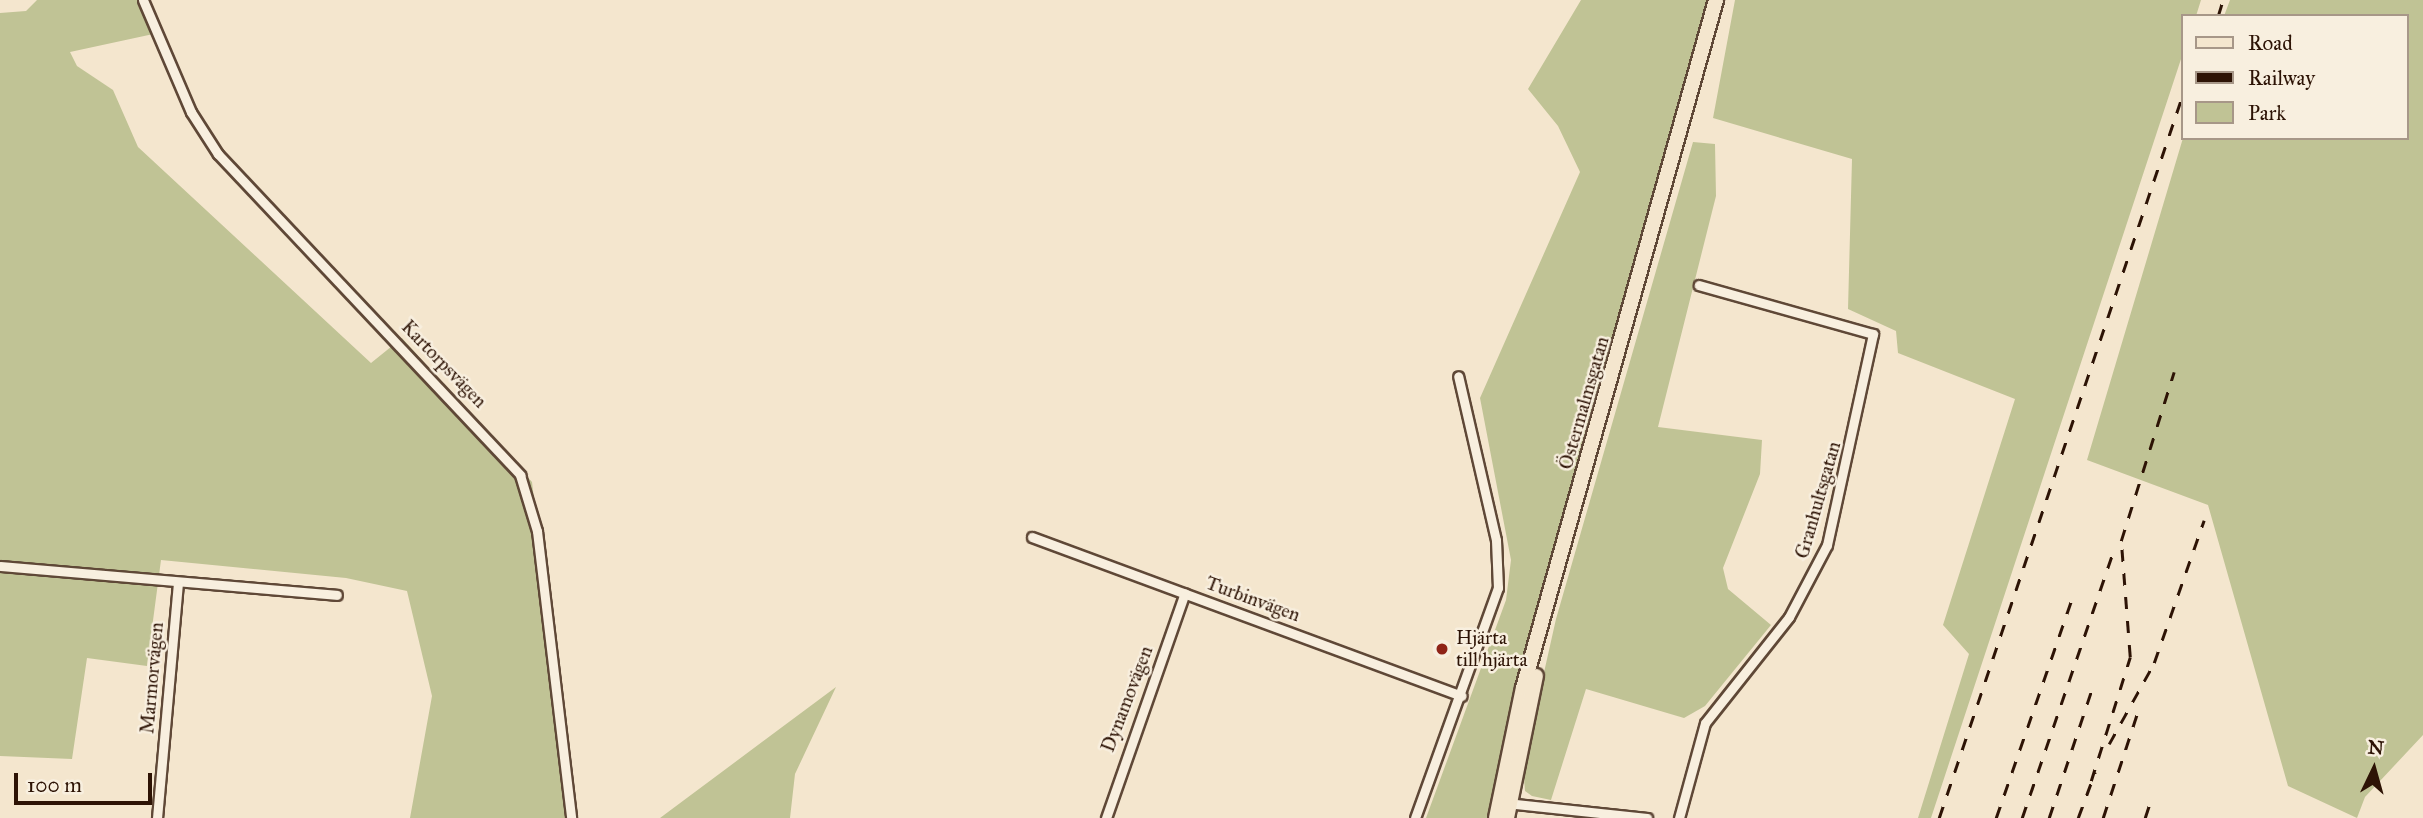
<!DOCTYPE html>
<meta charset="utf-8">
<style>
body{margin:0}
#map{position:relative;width:2423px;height:818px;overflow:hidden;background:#f4e6ce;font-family:"IM FELL Great Primer",serif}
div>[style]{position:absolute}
.green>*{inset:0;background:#c0c395}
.roads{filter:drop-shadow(2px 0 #5f4837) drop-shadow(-2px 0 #5f4837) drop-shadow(0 2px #5f4837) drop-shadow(0 -2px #5f4837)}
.street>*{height:9px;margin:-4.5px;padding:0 4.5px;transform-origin:4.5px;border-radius:4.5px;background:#f8efdf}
.primary>*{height:14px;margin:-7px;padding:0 7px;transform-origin:7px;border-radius:7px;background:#f4e6ce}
.rail>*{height:2.5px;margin-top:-1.25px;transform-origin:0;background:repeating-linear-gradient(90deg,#2d1305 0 12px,transparent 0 24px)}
.dots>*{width:19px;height:19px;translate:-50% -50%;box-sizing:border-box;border:4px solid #f8efdf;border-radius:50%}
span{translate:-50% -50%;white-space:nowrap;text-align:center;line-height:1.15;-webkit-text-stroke:5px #f8efdf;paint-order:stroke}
.street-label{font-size:19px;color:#2d1305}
.poi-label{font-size:19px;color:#2d1305}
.left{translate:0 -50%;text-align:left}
.legend{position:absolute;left:2181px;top:14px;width:228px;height:126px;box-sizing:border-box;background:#f8efdf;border:2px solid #a79788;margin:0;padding:9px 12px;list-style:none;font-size:21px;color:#2d1305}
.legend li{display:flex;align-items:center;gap:14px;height:35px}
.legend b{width:35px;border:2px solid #a79788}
.north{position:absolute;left:2339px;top:734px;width:70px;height:70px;-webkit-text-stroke:5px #f8efdf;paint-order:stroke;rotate:5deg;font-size:19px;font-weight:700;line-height:28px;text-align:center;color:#2d1305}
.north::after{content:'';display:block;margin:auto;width:24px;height:32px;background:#2d1305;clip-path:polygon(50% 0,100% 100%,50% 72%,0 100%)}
.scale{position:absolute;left:14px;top:773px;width:138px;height:32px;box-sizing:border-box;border:4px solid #2d1305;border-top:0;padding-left:9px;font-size:21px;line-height:24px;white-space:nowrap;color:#2d1305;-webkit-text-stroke:5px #f8efdf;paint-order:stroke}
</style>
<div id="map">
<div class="green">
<div style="clip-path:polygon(37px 0,145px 0,158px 33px,70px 52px,77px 66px,113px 90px,138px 147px,371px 363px,402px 338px,532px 482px,571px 818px,410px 818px,432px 696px,407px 591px,346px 578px,161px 560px,147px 666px,87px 658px,72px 759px,0 756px,0 13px,26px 11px)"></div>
<div style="clip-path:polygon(1581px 0,1707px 0,1491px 818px,1426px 818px,1506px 600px,1511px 560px,1480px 398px,1580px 172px,1558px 126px,1528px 89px)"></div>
<div style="clip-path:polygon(1735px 0,2201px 0,2196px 16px,2183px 16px,2183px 53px,1931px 818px,1918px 818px,1969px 654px,1943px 625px,2015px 399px,1898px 353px,1896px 331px,1848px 309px,1852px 159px,1713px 118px)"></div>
<div style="clip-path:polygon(2230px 0,2423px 0,2423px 735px,2365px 797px,2357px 818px,2288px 786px,2208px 505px,2087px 460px,2183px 138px,2407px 138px,2407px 16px,2224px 16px)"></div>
<div style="clip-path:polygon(1693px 142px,1715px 144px,1716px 196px,1658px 427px,1762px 440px,1760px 474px,1723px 568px,1728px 589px,1771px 625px,1705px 706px,1684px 718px,1586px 689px,1551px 800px,1532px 796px,1525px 791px,1523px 766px,1556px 619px)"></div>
<div style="clip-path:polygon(836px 687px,795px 774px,790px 818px,660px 818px)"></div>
</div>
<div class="roads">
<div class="street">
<div style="left:143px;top:0;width:122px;rotate:66.8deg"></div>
<div style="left:191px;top:112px;width:50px;rotate:57.3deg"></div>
<div style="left:218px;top:154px;width:441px;rotate:46.7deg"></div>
<div style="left:520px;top:475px;width:59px;rotate:73.1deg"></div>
<div style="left:537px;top:531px;width:289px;rotate:83.2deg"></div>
<div style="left:1032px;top:537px;width:458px;rotate:20.3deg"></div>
<div style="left:0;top:566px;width:338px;rotate:4.9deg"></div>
<div style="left:1506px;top:803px;width:142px;rotate:6.1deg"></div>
<div style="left:157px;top:818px;width:236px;rotate:-84.9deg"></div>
<div style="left:1106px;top:818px;width:238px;rotate:-70.7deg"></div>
<div style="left:1415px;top:818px;width:245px;rotate:-70.2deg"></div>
<div style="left:1498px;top:588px;width:48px;rotate:-92.4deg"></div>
<div style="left:1496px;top:540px;width:168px;rotate:-103deg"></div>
<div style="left:1679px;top:818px;width:98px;rotate:-74.7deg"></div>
<div style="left:1705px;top:723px;width:135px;rotate:-51.6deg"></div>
<div style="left:1789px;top:617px;width:81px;rotate:-62.2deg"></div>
<div style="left:1827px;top:545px;width:216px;rotate:-77.7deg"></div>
<div style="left:1873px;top:334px;width:181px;rotate:-164.3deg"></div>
</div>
<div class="primary">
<div style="left:1496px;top:818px;width:133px;rotate:-78.3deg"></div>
<div style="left:1523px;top:688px;width:715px;rotate:-74.33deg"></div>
<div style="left:1507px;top:818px;width:145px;rotate:-78.5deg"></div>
</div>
</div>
<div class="rail">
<div style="left:2218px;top:16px;width:17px;rotate:-73deg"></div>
<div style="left:2109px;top:744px;width:93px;rotate:-60.9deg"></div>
<div style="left:2154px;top:663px;width:151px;rotate:-70.7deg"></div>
<div style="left:2091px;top:781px;width:130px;rotate:-72.5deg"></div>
<div style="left:2130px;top:657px;width:116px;rotate:-94.4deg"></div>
<div style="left:2121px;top:541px;width:177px;rotate:-72.6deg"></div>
<div style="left:1939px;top:818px;width:764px;rotate:-71.38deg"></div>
<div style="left:1996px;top:818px;width:232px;rotate:-70.9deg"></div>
<div style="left:2022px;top:818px;width:287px;rotate:-71.1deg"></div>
<div style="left:2049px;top:818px;width:133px;rotate:-71.6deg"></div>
<div style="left:2078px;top:818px;width:49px;rotate:-69.7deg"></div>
<div style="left:2103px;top:818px;width:119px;rotate:-71.9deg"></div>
<div style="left:2145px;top:818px;width:19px;rotate:-72deg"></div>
</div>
<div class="dots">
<div style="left:1442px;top:649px;background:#8f2418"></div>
</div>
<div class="street-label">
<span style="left:444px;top:364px;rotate:46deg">Kartorpsvägen</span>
<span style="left:1584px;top:403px;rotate:-74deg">Östermalmsgatan</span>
<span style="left:1818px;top:500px;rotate:-74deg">Granhultsgatan</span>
<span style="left:1253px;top:599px;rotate:20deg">Turbinvägen</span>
<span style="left:152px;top:678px;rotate:-85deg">Marmorvägen</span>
<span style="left:1127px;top:699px;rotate:-69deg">Dynamovägen</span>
</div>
<div class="poi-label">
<span class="left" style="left:1456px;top:649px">Hjärta<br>till hjärta</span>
</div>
<ul class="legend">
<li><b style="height:9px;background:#f4e6ce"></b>Road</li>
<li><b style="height:9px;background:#2d1305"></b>Railway</li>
<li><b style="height:19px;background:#c0c395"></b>Park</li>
</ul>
<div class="north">N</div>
<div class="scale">100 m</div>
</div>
